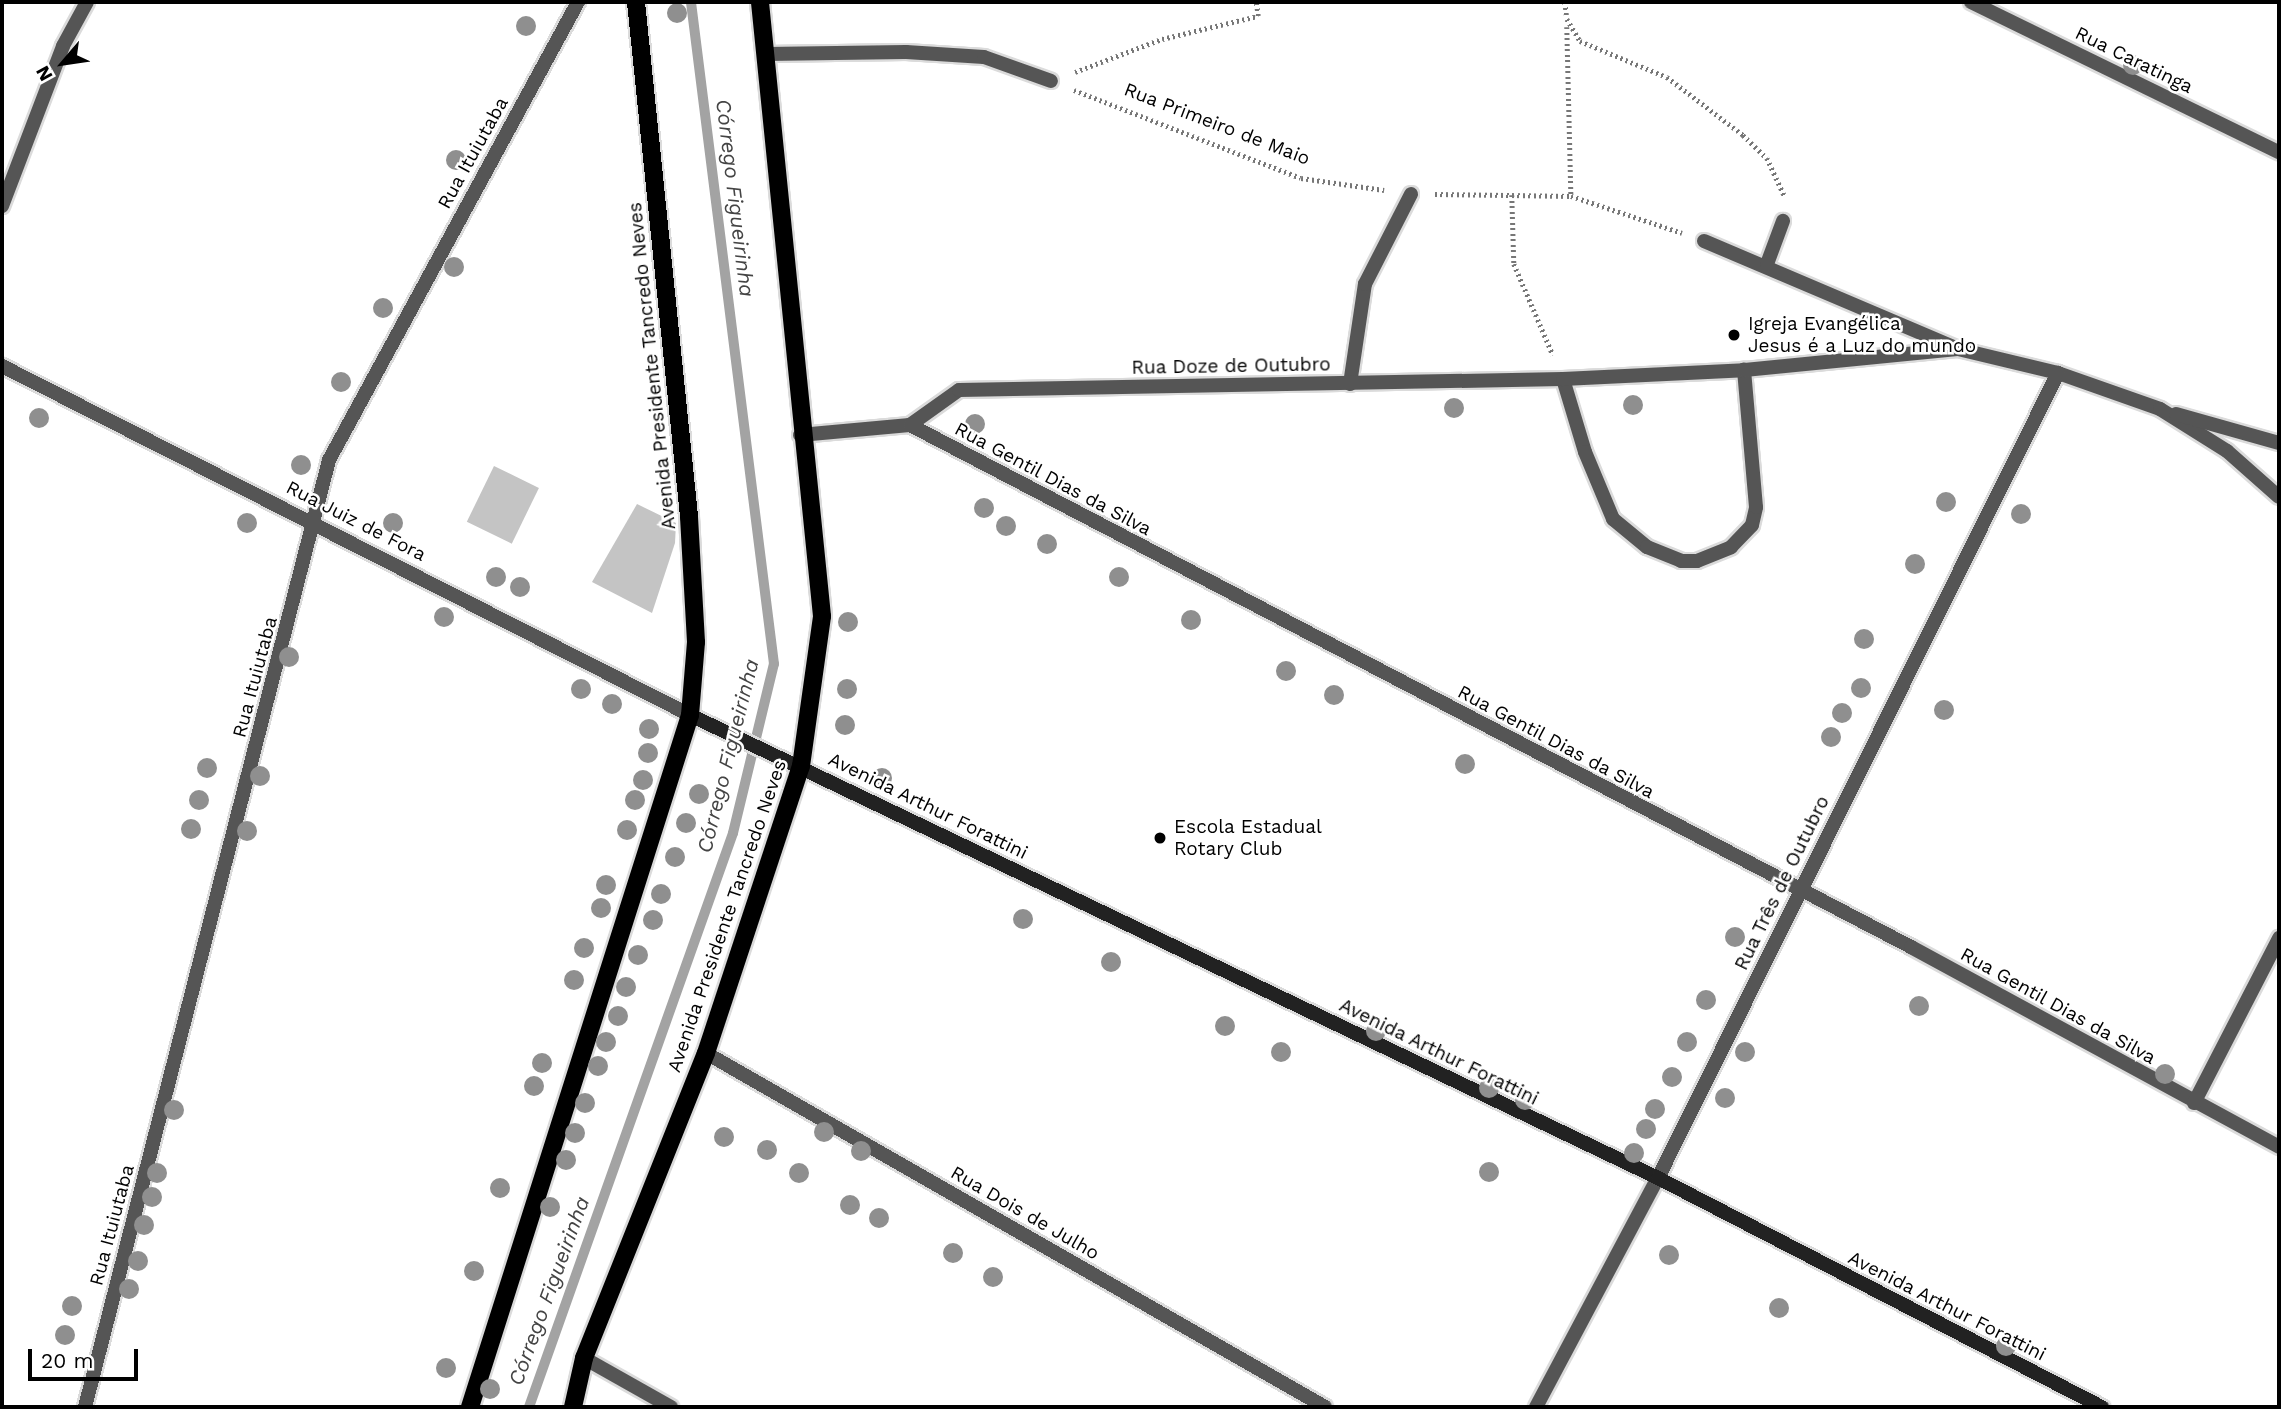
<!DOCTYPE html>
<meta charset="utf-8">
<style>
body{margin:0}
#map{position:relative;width:2281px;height:1409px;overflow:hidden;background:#fff;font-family:"Work Sans",sans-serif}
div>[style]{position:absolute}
.stream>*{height:10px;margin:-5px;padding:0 5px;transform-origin:5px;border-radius:5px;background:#a3a3a3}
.building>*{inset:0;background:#c4c4c4;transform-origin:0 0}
.path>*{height:4.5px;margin-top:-2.25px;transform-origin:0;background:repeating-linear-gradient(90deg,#777 0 2px,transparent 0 5.5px)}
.roads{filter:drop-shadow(2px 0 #dbdbdb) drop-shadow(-2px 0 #dbdbdb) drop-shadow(0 2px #dbdbdb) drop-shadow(0 -2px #dbdbdb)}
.street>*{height:14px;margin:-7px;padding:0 7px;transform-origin:7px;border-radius:7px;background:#555}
.secondary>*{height:14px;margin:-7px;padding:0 7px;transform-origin:7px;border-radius:7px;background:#222}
.primary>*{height:18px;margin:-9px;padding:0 9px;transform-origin:9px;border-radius:9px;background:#000}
.trees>*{width:20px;height:20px;margin:-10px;border-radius:50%;background:#8f8f8f}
.dots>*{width:19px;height:19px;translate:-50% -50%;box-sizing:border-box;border:4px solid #fff;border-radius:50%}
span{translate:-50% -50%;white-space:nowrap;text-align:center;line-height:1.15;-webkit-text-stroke:5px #fff;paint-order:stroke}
.street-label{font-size:19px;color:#000}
.poi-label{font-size:19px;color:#000}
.left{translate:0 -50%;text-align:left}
.water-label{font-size:21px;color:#444;font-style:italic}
.frame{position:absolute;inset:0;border:4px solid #000;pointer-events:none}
.north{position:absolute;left:28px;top:28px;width:70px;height:70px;-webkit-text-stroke:5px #fff;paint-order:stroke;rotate:241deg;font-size:19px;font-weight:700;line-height:28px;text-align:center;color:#000}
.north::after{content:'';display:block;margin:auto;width:24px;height:32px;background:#000;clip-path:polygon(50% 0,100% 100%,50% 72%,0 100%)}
.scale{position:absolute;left:28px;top:1349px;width:110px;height:32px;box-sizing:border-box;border:4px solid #000;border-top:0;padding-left:9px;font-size:21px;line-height:24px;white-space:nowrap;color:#000;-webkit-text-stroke:5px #fff;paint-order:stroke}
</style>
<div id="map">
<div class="stream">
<div style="left:529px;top:1407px;width:609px;rotate:-70.43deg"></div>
<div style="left:733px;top:833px;width:174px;rotate:-76.4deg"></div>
<div style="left:774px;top:664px;width:667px;rotate:-97.15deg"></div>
</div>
<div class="building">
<div style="left:494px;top:466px;width:50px;height:62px;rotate:26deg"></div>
<div style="clip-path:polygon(637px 504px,676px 523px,675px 543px,652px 613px,592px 582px)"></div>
</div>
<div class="path">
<div style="left:1565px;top:2px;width:16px;rotate:83deg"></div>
<div style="left:1567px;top:19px;width:26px;rotate:59deg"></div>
<div style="left:1580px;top:41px;width:94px;rotate:22.5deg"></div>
<div style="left:1667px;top:77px;width:96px;rotate:37.3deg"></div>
<div style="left:1743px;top:135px;width:33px;rotate:44deg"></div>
<div style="left:1767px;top:158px;width:43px;rotate:65.2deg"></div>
<div style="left:1567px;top:27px;width:169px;rotate:88.6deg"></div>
<div style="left:1075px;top:72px;width:93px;rotate:-20.8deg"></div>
<div style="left:1162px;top:39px;width:99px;rotate:-13.5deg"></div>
<div style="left:1258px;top:16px;width:14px;rotate:-98deg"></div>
<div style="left:1074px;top:90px;width:243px;rotate:21.2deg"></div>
<div style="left:1301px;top:178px;width:84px;rotate:8.2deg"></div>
<div style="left:1435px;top:194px;width:136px;rotate:0.8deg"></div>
<div style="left:1571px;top:196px;width:117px;rotate:18.4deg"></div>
<div style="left:1512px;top:195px;width:69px;rotate:88.3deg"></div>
<div style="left:1514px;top:264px;width:99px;rotate:66.8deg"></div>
</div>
<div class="roads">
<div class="street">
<div style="left:1971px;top:2px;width:343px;rotate:26deg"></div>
<div style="left:766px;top:54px;width:140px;rotate:-0.8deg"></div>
<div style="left:906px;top:52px;width:78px;rotate:3.7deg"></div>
<div style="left:984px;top:57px;width:71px;rotate:19.7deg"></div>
<div style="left:2px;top:206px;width:171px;rotate:-69.1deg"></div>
<div style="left:63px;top:46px;width:50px;rotate:-61.4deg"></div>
<div style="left:1704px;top:241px;width:276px;rotate:23deg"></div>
<div style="left:1958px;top:349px;width:103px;rotate:13.5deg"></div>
<div style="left:2058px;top:373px;width:108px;rotate:19.4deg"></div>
<div style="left:2160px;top:409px;width:79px;rotate:32.1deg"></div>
<div style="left:2227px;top:451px;width:69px;rotate:41.5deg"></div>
<div style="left:1767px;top:264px;width:46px;rotate:-69.6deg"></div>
<div style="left:2px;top:366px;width:771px;rotate:26.9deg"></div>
<div style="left:1563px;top:379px;width:76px;rotate:73.2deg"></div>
<div style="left:1585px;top:452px;width:73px;rotate:67.3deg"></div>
<div style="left:1613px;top:519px;width:44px;rotate:39.5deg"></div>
<div style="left:1647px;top:547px;width:37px;rotate:22deg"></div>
<div style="left:1681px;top:561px;width:16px"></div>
<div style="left:1697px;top:561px;width:37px;rotate:-22deg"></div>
<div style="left:1731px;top:547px;width:30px;rotate:-46deg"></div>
<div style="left:1752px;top:525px;width:18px;rotate:-77deg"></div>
<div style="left:1756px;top:507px;width:138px;rotate:-95deg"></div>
<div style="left:1350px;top:384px;width:101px;rotate:-81.5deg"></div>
<div style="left:1365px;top:284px;width:101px;rotate:-62.9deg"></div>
<div style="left:2176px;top:414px;width:107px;rotate:15.7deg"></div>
<div style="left:910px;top:425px;width:60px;rotate:-35.5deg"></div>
<div style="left:959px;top:390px;width:604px;rotate:-1.04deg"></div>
<div style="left:1563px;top:379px;width:181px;rotate:-2.8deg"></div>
<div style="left:1744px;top:370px;width:215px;rotate:-5.6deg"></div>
<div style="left:800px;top:435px;width:110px;rotate:-5.2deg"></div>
<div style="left:910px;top:425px;width:1129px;rotate:27.54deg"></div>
<div style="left:1911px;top:947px;width:419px;rotate:28.5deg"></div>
<div style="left:706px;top:1053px;width:713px;rotate:29.76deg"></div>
<div style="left:2194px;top:1103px;width:186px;rotate:-62.7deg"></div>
<div style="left:584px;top:1358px;width:100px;rotate:29.4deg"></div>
<div style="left:85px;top:1407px;width:978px;rotate:-75.55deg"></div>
<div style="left:329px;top:460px;width:521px;rotate:-61.47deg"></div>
<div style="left:1536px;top:1407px;width:259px;rotate:-62deg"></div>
<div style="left:1658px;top:1178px;width:899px;rotate:-63.58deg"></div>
</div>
<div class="secondary">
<div style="left:690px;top:715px;width:1073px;rotate:25.56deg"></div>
<div style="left:1658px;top:1178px;width:500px;rotate:27.3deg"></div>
</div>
<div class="primary">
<div style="left:470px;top:1407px;width:726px;rotate:-72.36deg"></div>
<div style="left:690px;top:715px;width:73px;rotate:-85.3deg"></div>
<div style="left:696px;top:642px;width:126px;rotate:-93.2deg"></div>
<div style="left:689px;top:516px;width:517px;rotate:-95.89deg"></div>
<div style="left:573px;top:1407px;width:50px;rotate:-77.3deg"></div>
<div style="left:584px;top:1358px;width:328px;rotate:-68.2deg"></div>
<div style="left:706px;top:1053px;width:302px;rotate:-71.7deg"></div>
<div style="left:801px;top:766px;width:151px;rotate:-82deg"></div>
<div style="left:822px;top:616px;width:617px;rotate:-95.77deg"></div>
</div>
</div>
<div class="trees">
<div style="left:677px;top:13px"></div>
<div style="left:526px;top:26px"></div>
<div style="left:2133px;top:65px"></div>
<div style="left:456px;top:160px"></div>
<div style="left:454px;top:267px"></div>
<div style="left:383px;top:308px"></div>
<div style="left:341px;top:382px"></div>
<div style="left:1633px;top:405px"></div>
<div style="left:1454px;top:408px"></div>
<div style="left:39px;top:418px"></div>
<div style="left:975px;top:424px"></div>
<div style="left:301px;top:465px"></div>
<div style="left:1946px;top:502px"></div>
<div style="left:984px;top:508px"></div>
<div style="left:2021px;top:514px"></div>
<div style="left:247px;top:523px"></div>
<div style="left:393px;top:523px"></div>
<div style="left:1006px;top:526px"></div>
<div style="left:1047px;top:544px"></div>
<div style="left:1915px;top:564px"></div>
<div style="left:496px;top:577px"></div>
<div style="left:1119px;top:577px"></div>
<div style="left:520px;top:587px"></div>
<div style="left:444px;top:617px"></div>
<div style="left:1191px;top:620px"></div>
<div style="left:848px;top:622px"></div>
<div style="left:1864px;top:639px"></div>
<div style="left:289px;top:657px"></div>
<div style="left:1286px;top:671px"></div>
<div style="left:1861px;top:688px"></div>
<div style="left:581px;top:689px"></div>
<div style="left:847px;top:689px"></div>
<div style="left:1334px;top:695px"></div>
<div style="left:612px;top:704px"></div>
<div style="left:1944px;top:710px"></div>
<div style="left:1842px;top:713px"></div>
<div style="left:845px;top:725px"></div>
<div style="left:649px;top:729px"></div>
<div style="left:1831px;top:737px"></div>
<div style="left:648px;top:753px"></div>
<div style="left:1465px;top:764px"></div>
<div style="left:207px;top:768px"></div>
<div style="left:260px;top:776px"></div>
<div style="left:882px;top:778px"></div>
<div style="left:643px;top:780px"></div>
<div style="left:699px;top:794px"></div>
<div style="left:199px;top:800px"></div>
<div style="left:635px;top:800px"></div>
<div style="left:686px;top:823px"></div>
<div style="left:191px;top:829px"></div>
<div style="left:627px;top:830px"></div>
<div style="left:247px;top:831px"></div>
<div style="left:675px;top:857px"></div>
<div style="left:606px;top:885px"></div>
<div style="left:661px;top:894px"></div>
<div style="left:601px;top:908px"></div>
<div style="left:1023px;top:919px"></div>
<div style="left:653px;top:920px"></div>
<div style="left:1735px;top:937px"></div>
<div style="left:584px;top:948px"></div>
<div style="left:638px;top:955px"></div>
<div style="left:1111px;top:962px"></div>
<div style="left:574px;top:980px"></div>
<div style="left:626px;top:987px"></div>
<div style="left:1706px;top:1000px"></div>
<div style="left:1919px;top:1006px"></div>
<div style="left:618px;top:1016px"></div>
<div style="left:1225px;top:1026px"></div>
<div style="left:1376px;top:1031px"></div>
<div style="left:606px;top:1042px"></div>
<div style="left:1687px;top:1042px"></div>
<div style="left:1281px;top:1052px"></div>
<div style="left:1745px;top:1052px"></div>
<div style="left:542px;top:1063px"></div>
<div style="left:598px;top:1066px"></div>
<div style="left:2165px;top:1074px"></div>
<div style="left:1672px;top:1077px"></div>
<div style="left:534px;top:1086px"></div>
<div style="left:1489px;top:1088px"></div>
<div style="left:1725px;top:1098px"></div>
<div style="left:1525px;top:1100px"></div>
<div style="left:585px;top:1103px"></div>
<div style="left:1655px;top:1109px"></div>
<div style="left:174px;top:1110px"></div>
<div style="left:1646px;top:1129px"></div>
<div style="left:824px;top:1132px"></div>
<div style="left:575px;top:1133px"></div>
<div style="left:724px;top:1137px"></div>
<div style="left:767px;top:1150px"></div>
<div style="left:861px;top:1151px"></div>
<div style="left:1634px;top:1153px"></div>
<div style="left:566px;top:1160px"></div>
<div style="left:1489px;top:1172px"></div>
<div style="left:157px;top:1173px"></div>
<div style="left:799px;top:1173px"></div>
<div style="left:500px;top:1188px"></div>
<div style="left:152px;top:1197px"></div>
<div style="left:850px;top:1205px"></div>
<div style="left:550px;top:1207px"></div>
<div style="left:879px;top:1218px"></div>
<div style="left:144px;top:1225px"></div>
<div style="left:953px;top:1253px"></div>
<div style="left:1669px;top:1255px"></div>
<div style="left:138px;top:1261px"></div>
<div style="left:474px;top:1271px"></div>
<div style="left:993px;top:1277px"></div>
<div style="left:129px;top:1289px"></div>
<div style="left:72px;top:1306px"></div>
<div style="left:1779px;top:1308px"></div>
<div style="left:65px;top:1335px"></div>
<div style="left:2006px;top:1346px"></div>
<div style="left:446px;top:1368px"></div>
<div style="left:490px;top:1389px"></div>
</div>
<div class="dots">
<div style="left:1734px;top:335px;background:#000"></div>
<div style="left:1160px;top:838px;background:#000"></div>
</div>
<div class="street-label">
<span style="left:2134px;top:60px;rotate:26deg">Rua Caratinga</span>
<span style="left:1217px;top:124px;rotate:21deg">Rua Primeiro de Maio</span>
<span style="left:473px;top:153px;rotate:-61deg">Rua Ituiutaba</span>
<span style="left:652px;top:366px;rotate:-96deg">Avenida Presidente Tancredo Neves</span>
<span style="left:1231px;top:366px;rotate:-1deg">Rua Doze de Outubro</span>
<span style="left:1053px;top:479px;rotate:28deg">Rua Gentil Dias da Silva</span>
<span style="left:356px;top:521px;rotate:27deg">Rua Juiz de Fora</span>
<span style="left:255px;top:677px;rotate:-75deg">Rua Ituiutaba</span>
<span style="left:1556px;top:742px;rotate:28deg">Rua Gentil Dias da Silva</span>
<span style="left:928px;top:806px;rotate:26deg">Avenida Arthur Forattini</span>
<span style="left:1782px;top:883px;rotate:-64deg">Rua Três de Outubro</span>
<span style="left:727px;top:916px;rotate:-71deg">Avenida Presidente Tancredo Neves</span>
<span style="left:2058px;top:1006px;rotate:29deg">Rua Gentil Dias da Silva</span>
<span style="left:1439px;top:1052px;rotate:26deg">Avenida Arthur Forattini</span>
<span style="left:1025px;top:1213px;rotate:30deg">Rua Dois de Julho</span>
<span style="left:112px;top:1225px;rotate:-75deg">Rua Ituiutaba</span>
<span style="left:1947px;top:1306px;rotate:27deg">Avenida Arthur Forattini</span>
</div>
<div class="poi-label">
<span class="left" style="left:1748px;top:335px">Igreja Evangélica<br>Jesus é a Luz do mundo</span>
<span class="left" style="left:1174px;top:838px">Escola Estadual<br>Rotary Club</span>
</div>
<div class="water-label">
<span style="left:735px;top:198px;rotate:83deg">Córrego Figueirinha</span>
<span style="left:728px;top:756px;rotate:-76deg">Córrego Figueirinha</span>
<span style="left:549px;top:1291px;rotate:-70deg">Córrego Figueirinha</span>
</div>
<div class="frame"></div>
<div class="north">N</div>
<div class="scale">20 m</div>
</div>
